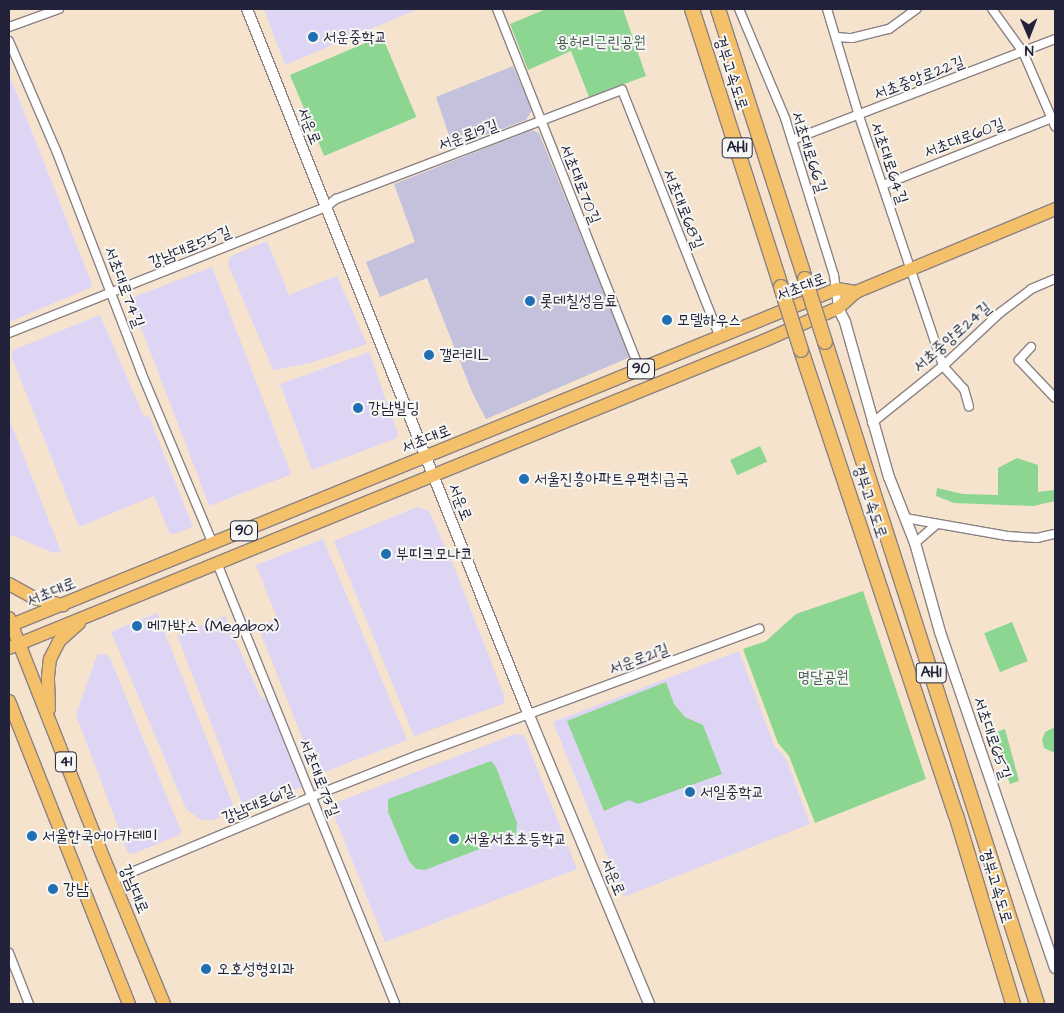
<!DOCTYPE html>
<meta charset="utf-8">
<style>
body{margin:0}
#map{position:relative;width:1064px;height:1013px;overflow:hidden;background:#f5e3ce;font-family:"Architects Daughter","Poor Story",sans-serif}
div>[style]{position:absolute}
.built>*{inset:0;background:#ded5f5;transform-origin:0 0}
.industrial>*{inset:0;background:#c3c1db}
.green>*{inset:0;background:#8cd692;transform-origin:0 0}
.roads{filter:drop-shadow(1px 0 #8c8284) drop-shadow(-1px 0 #8c8284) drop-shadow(0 1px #8c8284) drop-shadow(0 -1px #8c8284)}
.minor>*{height:8px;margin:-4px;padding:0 4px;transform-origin:4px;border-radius:4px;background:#fff}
.tertiary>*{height:10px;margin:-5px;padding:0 5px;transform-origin:5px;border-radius:5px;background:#fff}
.primary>*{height:12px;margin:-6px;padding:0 6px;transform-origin:6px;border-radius:6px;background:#f4c16a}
.trunk>*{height:14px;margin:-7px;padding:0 7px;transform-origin:7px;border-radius:7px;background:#f4c16a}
.bridges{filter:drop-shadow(1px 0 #8c8284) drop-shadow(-1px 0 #8c8284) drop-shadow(0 1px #8c8284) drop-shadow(0 -1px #8c8284)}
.trunk-bridge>*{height:14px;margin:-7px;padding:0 7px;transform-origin:7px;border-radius:7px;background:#f4c16a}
.dots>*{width:14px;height:14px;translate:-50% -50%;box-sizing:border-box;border:2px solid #f6f6f2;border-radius:50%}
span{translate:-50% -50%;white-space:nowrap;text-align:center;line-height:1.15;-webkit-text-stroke:4px #f6f6f2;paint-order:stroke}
.shield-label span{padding:1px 4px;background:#f6f6f2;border:1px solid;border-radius:4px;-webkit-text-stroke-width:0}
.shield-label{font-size:15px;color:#22223b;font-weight:700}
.poi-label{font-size:16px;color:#22223b}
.left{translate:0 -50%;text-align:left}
.park-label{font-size:16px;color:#425855}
.street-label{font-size:16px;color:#22223b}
.frame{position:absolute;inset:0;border:10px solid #22223b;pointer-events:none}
.north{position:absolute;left:1004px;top:10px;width:50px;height:50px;-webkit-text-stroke:4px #f6f6f2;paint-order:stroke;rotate:179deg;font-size:14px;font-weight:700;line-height:20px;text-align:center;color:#22223b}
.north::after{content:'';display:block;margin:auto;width:18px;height:22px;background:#22223b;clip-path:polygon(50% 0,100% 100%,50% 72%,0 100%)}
</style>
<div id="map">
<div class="built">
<div style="clip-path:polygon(264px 9px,418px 9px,285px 65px)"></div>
<div style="clip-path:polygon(9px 74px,92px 284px,90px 288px,9px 322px)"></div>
<div style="clip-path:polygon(267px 241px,289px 295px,337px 276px,367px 344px,310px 363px,273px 370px,228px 264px,231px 256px)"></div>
<div style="left:212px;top:267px;width:222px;height:88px;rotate:69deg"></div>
<div style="clip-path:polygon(100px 315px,144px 417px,149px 416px,193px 527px,174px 534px,170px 534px,154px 496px,79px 527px,12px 358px,13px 350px)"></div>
<div style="clip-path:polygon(369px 352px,398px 434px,397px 438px,312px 470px,280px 384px)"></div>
<div style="clip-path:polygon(9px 418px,61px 552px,54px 553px,9px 534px)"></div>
<div style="clip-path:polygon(417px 507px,429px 511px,455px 569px,505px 698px,503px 704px,414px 736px,334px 541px)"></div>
<div style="clip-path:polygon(323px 539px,407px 740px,317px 775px,258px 626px,277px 618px,256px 565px)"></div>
<div style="clip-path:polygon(157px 613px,235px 810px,214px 820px,201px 820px,186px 809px,111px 632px)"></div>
<div style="clip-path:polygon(225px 616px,260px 696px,267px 700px,302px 787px,244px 809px,177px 635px)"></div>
<div style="clip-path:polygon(739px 651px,774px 745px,786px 759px,810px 824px,624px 897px,553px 722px)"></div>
<div style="clip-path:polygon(100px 654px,108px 655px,110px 658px,181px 831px,179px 835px,133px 854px,128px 853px,76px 715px,97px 655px)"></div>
<div style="clip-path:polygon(515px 734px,524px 735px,577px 869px,385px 942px,331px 808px,335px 803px)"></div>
</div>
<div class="industrial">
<div style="clip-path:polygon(513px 66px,532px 110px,526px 120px,453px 147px,436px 97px)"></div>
<div style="clip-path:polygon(532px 130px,539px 133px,630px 357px,486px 419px,472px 392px,427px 278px,380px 297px,366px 262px,415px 242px,394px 184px)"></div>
</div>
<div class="green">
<div style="clip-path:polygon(546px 9px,623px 9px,646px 76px,589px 97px,571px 51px,528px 70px,510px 24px)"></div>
<div style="left:382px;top:36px;width:88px;height:100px;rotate:67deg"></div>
<div style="left:760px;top:446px;width:17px;height:33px;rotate:65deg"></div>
<div style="clip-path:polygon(1017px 458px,1038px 465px,1038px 492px,1055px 490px,1055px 501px,1033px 506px,954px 503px,936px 496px,937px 488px,963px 494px,998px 495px,998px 468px)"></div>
<div style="clip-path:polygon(863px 591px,926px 779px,815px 823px,789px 756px,778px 743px,743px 649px,766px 641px,796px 614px)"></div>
<div style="left:1012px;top:622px;width:42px;height:30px;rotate:68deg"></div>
<div style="clip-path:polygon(666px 682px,674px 704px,685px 717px,703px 725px,722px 774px,638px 804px,629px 800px,604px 811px,567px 721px)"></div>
<div style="clip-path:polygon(1055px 727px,1055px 753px,1044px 748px,1042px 740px,1045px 732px)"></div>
<div style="clip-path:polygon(1005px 729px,1019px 781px,1010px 784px,994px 733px)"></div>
<div style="clip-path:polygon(491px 761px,496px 767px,517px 823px,516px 835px,425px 870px,416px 869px,409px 861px,388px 812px,388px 799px)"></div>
</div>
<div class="roads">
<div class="minor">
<div style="left:497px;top:9px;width:388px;rotate:68.4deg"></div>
<div style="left:739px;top:9px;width:118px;rotate:67.1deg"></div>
<div style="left:785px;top:118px;width:164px;rotate:72.7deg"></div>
<div style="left:834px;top:275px;width:33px;rotate:83deg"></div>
<div style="left:827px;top:9px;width:112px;rotate:73.3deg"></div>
<div style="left:859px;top:116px;width:264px;rotate:71.4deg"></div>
<div style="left:943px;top:366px;width:31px;rotate:48deg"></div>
<div style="left:964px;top:389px;width:18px;rotate:74deg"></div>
<div style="left:992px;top:9px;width:53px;rotate:54.2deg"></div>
<div style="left:1023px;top:52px;width:81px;rotate:66.6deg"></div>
<div style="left:9px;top:27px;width:53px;rotate:-19.8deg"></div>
<div style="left:836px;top:37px;width:16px;rotate:4deg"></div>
<div style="left:852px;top:38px;width:38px;rotate:-14deg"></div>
<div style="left:889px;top:29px;width:34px;rotate:-36deg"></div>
<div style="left:9px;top:41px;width:119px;rotate:66.7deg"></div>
<div style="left:56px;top:150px;width:238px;rotate:69deg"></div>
<div style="left:141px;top:372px;width:186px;rotate:67.3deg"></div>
<div style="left:792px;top:140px;width:282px;rotate:-21deg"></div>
<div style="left:883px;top:185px;width:185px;rotate:-21.6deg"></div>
<div style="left:9px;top:333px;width:341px;rotate:-21.7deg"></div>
<div style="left:326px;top:207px;width:13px;rotate:-39deg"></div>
<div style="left:336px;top:199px;width:306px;rotate:-20.9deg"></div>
<div style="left:622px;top:90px;width:266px;rotate:68.4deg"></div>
<div style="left:1031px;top:347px;width:18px;rotate:133deg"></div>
<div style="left:1019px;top:360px;width:52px;rotate:46.5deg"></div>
<div style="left:872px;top:423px;width:91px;rotate:-38.8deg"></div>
<div style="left:943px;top:366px;width:79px;rotate:-43deg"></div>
<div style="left:1001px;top:312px;width:38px;rotate:-37deg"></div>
<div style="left:1031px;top:289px;width:26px;rotate:-23deg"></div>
<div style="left:905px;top:518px;width:104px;rotate:10deg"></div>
<div style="left:1007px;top:536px;width:30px;rotate:4deg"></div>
<div style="left:1037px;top:538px;width:18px;rotate:-13deg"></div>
<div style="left:915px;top:543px;width:28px;rotate:-41deg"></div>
<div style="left:217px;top:563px;width:476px;rotate:68deg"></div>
<div style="left:113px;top:880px;width:215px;rotate:-22.7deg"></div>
<div style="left:311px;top:797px;width:115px;rotate:-21.4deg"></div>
<div style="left:418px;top:755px;width:364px;rotate:-20.3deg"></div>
<div style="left:9px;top:953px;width:55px;rotate:68.6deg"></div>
</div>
<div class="tertiary">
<div style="left:247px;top:9px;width:758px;rotate:68.24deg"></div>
<div style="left:528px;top:713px;width:315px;rotate:67.4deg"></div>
<div style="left:838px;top:308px;width:16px;rotate:63deg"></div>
<div style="left:845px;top:322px;width:161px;rotate:74.2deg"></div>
<div style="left:889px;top:477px;width:71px;rotate:68.5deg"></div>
<div style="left:915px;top:543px;width:92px;rotate:74.3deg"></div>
<div style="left:940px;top:632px;width:355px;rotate:71.1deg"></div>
</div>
<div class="primary">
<div style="left:9px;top:584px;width:29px;rotate:29deg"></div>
<div style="left:34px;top:598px;width:30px;rotate:14deg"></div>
<div style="left:9px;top:618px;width:259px;rotate:68.5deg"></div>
<div style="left:104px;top:859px;width:157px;rotate:67.5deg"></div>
<div style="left:9px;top:626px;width:894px;rotate:-22.15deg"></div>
<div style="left:837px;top:289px;width:19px;rotate:9deg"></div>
<div style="left:9px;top:648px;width:819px;rotate:-22.15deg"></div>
<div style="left:768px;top:339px;width:77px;rotate:-23.9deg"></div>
<div style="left:838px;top:308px;width:24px;rotate:-42deg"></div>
<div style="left:856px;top:292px;width:216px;rotate:-22.6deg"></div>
<div style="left:9px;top:701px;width:326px;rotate:68.4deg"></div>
<div style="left:49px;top:709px;width:32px;rotate:-92deg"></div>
<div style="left:48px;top:677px;width:18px;rotate:-84deg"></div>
<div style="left:50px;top:659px;width:20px;rotate:-63deg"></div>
<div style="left:59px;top:641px;width:27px;rotate:-42deg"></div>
</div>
<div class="trunk">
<div style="left:692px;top:9px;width:292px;rotate:72.2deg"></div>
<div style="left:718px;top:9px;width:284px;rotate:72.1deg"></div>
<div style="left:825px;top:342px;width:695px;rotate:72.24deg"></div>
<div style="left:801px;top:350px;width:490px;rotate:71.6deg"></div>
<div style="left:956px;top:815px;width:197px;rotate:73.2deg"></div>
</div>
</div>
<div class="bridges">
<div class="trunk-bridge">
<div style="left:805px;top:279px;width:66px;rotate:72.4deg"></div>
<div style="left:781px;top:287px;width:66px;rotate:72.4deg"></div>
</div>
</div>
<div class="dots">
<div style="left:313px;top:37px;background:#1f6fb2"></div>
<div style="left:530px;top:301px;background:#1f6fb2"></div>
<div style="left:667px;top:320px;background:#1f6fb2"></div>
<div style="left:429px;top:355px;background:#1f6fb2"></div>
<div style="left:358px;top:408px;background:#1f6fb2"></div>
<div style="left:524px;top:479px;background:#1f6fb2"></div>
<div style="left:386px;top:554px;background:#1f6fb2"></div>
<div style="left:137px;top:626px;background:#1f6fb2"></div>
<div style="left:690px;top:792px;background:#1f6fb2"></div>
<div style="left:32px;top:836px;background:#1f6fb2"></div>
<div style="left:454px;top:839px;background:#1f6fb2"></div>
<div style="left:53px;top:889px;background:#1f6fb2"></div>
<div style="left:206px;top:969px;background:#1f6fb2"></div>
</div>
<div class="shield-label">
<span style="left:737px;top:148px">AH1</span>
<span style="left:641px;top:369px">90</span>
<span style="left:244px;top:531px">90</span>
<span style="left:931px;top:673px">AH1</span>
<span style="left:66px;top:762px">41</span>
</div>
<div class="poi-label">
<span class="left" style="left:323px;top:37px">서운중학교</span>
<span class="left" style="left:540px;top:301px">롯데칠성음료</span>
<span class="left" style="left:677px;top:320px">모델하우스</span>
<span class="left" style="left:439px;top:355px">갤러리L</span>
<span class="left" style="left:368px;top:408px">강남빌딩</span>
<span class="left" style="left:534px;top:479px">서울진흥아파트우편취급국</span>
<span class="left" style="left:396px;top:554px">부띠크모나코</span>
<span class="left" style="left:147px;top:626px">메가박스 (Megabox)</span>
<span class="left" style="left:700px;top:792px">서일중학교</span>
<span class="left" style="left:42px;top:836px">서울한국어아카데미</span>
<span class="left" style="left:464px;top:839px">서울서초초등학교</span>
<span class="left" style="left:63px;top:889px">강남</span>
<span class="left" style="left:217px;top:969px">오호성형외과</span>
</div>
<div class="park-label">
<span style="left:601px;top:42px">용허리근린공원</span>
<span style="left:823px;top:677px">명달공원</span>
</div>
<div class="street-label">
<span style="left:731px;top:73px;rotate:72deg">경부고속도로</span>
<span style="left:919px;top:78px;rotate:-21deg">서초중앙로22길</span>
<span style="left:309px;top:126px;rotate:68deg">서운로</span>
<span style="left:468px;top:135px;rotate:-20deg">서운로19길</span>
<span style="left:964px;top:138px;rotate:-21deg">서초대로60길</span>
<span style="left:809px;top:152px;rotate:72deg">서초대로66길</span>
<span style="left:889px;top:163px;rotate:71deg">서초대로64길</span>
<span style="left:580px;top:184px;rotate:68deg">서초대로70길</span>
<span style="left:683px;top:209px;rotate:68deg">서초대로68길</span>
<span style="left:190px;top:247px;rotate:-22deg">강남대로55길</span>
<span style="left:124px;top:287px;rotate:69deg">서초대로74길</span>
<span style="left:801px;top:287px;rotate:-21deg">서초대로</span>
<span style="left:952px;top:337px;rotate:-41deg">서초중앙로24길</span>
<span style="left:426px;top:439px;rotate:-22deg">서초대로</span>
<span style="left:870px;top:501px;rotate:72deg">경부고속도로</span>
<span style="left:460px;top:502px;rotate:68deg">서운로</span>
<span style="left:51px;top:592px;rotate:-22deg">서초대로</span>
<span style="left:639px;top:659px;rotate:-20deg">서운로21길</span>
<span style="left:992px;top:738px;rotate:71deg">서초대로65길</span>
<span style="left:319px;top:778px;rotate:68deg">서초대로73길</span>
<span style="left:258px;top:804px;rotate:-23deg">강남대로61길</span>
<span style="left:613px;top:877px;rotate:67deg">서운로</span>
<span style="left:996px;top:886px;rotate:73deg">경부고속도로</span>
<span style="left:134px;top:889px;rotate:67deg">강남대로</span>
</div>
<div class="frame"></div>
<div class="north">N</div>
</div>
